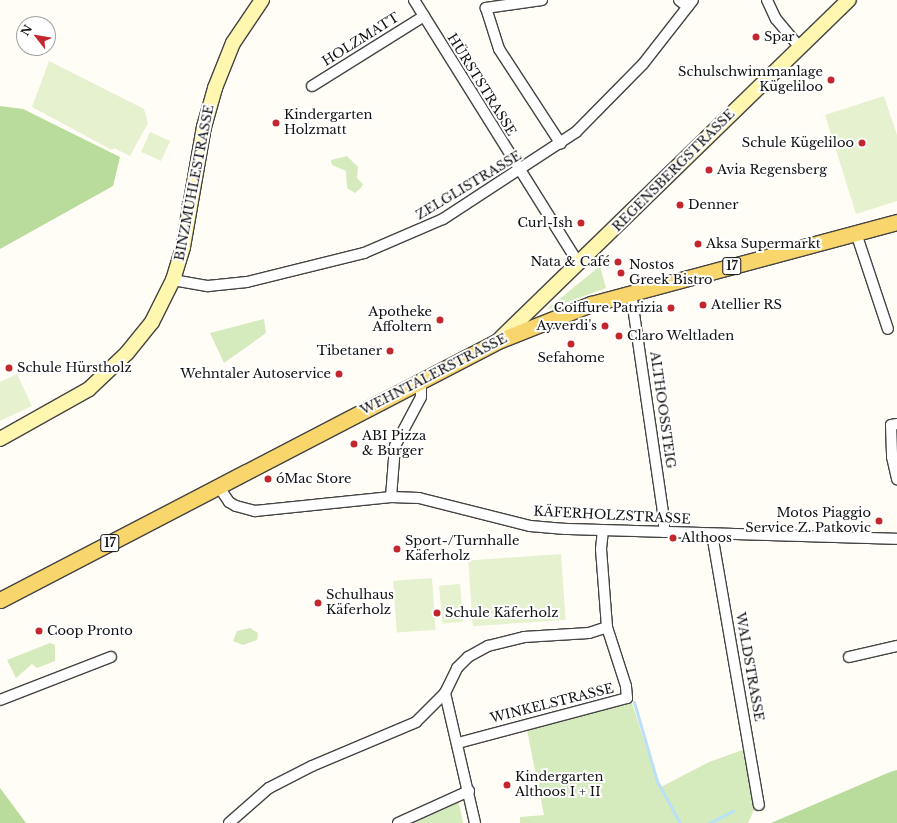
<!DOCTYPE html>
<meta charset="utf-8">
<style>
body{margin:0}
#map{position:relative;width:897px;height:823px;overflow:hidden;background:#fffdf5;font-family:"Libre Baskerville",serif}
div>[style]{position:absolute}
.green>*{inset:0;background:#d5ebbd}
.forest>*{inset:0;background:#b9dc9c}
.pitch>*{inset:0;background:#e6f2cf;transform-origin:0 0}
.stream>*{height:3px;margin:-1.5px;padding:0 1.5px;transform-origin:1.5px;border-radius:1.5px;background:#b9e0f7}
.roads{filter:drop-shadow(1px 0 #444) drop-shadow(-1px 0 #444) drop-shadow(0 1px #444) drop-shadow(0 -1px #444)}
.street>*{height:10px;margin:-5px;padding:0 5px;transform-origin:5px;border-radius:5px;background:#fff}
.secondary>*{height:14px;margin:-7px;padding:0 7px;transform-origin:7px;border-radius:7px;background:#fff6b0}
.primary>*{height:15px;margin:-7.5px;padding:0 7.5px;transform-origin:7.5px;border-radius:7.5px;background:#f9d66b}
.dots>*{width:11px;height:11px;translate:-50% -50%;box-sizing:border-box;border:2px solid #fff;border-radius:50%}
span{translate:-50% -50%;white-space:nowrap;text-align:center;line-height:1.15;-webkit-text-stroke:4px #fff;paint-order:stroke}
.shield-label span{padding:1px 3px;background:#fff;border:1px solid;border-radius:3px;-webkit-text-stroke-width:0}
.shield-label{font-size:12px;color:#111;font-weight:700}
.poi-label{font-size:13px;color:#111}
.left{translate:0 -50%;text-align:left}
.right{translate:-100% -50%;text-align:right}
.street-label{font-size:13px;color:#111}
.north{position:absolute;left:16px;top:16px;width:40px;height:40px;box-sizing:border-box;background:#fff;border:1px solid #a0a0a0;border-radius:50%;rotate:301deg;font-size:11px;font-weight:700;line-height:16px;text-align:center;color:#111}
.north::after{content:'';display:block;margin:auto;width:14px;height:18px;background:#c4262e;clip-path:polygon(50% 0,100% 100%,50% 72%,0 100%)}
</style>
<div id="map">
<div class="green">
<div style="clip-path:polygon(347px 156px,358px 167px,357px 178px,363px 184px,361px 188px,355px 193px,347px 188px,346px 171px,332px 165px,331px 160px)"></div>
<div style="clip-path:polygon(600px 266px,606px 288px,546px 310px)"></div>
<div style="clip-path:polygon(264px 319px,266px 333px,224px 363px,210px 333px)"></div>
<div style="clip-path:polygon(250px 628px,258px 633px,257px 640px,243px 645px,233px 641px,237px 631px)"></div>
<div style="clip-path:polygon(50px 643px,55px 645px,55px 661px,37px 668px,32px 664px,16px 678px,7px 660px)"></div>
<div style="clip-path:polygon(632px 703px,659px 788px,709px 762px,748px 748px,755px 788px,754px 810px,748px 823px,520px 823px,520px 817px,544px 815px,527px 730px)"></div>
<div style="clip-path:polygon(455px 801px,459px 803px,463px 823px,409px 823px)"></div>
</div>
<div class="forest">
<div style="clip-path:polygon(0 106px,23px 109px,120px 157px,113px 186px,0 249px)"></div>
<div style="clip-path:polygon(897px 770px,897px 823px,771px 823px,890px 772px)"></div>
<div style="clip-path:polygon(0 788px,26px 823px,0 823px)"></div>
</div>
<div class="pitch">
<div style="clip-path:polygon(49px 61px,144px 109px,148px 123px,130px 156px,114px 148px,112px 150px,32px 107px)"></div>
<div style="clip-path:polygon(884px 96px,897px 135px,897px 201px,856px 214px,825px 115px)"></div>
<div style="left:150px;top:132px;width:22px;height:22px;rotate:24deg"></div>
<div style="clip-path:polygon(17px 374px,32px 406px,0 421px,0 382px)"></div>
<div style="left:561px;top:554px;width:66px;height:93px;rotate:86deg"></div>
<div style="left:432px;top:578px;width:52px;height:39px;rotate:86deg"></div>
<div style="left:460px;top:584px;width:38px;height:21px;rotate:85deg"></div>
</div>
<div class="stream">
<div style="left:634px;top:702px;width:82px;rotate:73.8deg"></div>
<div style="left:657px;top:781px;width:48px;rotate:61.3deg"></div>
<div style="left:709px;top:823px;width:27px;rotate:-27deg"></div>
</div>
<div class="roads">
<div class="street">
<div style="left:414px;top:0;width:311px;rotate:58deg"></div>
<div style="left:542px;top:0;width:57px;rotate:171.9deg"></div>
<div style="left:486px;top:8px;width:43px;rotate:72.4deg"></div>
<div style="left:499px;top:49px;width:113px;rotate:56.9deg"></div>
<div style="left:679px;top:0;width:11px;rotate:38deg"></div>
<div style="left:767px;top:0;width:21px;rotate:65deg"></div>
<div style="left:776px;top:19px;width:38px;rotate:50deg"></div>
<div style="left:312px;top:86px;width:132px;rotate:-32deg"></div>
<div style="left:856px;top:233px;width:101px;rotate:71.6deg"></div>
<div style="left:173px;top:280px;width:36px;rotate:10deg"></div>
<div style="left:208px;top:286px;width:39px;rotate:-6deg"></div>
<div style="left:247px;top:282px;width:121px;rotate:-13.9deg"></div>
<div style="left:364px;top:253px;width:86px;rotate:-23.3deg"></div>
<div style="left:443px;top:219px;width:159px;rotate:-33.2deg"></div>
<div style="left:576px;top:132px;width:95px;rotate:-45.4deg"></div>
<div style="left:643px;top:64px;width:81px;rotate:-52deg"></div>
<div style="left:631px;top:293px;width:227px;rotate:81.7deg"></div>
<div style="left:664px;top:518px;width:14px;rotate:90deg"></div>
<div style="left:897px;top:424px;width:6px;rotate:171deg"></div>
<div style="left:891px;top:425px;width:32px;rotate:88deg"></div>
<div style="left:892px;top:457px;width:23px;rotate:77deg"></div>
<div style="left:219px;top:487px;width:18px;rotate:56deg"></div>
<div style="left:229px;top:502px;width:8px;rotate:30deg"></div>
<div style="left:236px;top:506px;width:20px;rotate:15deg"></div>
<div style="left:255px;top:511px;width:137px;rotate:-5.9deg"></div>
<div style="left:391px;top:497px;width:28px;rotate:2deg"></div>
<div style="left:419px;top:498px;width:114px;rotate:14.2deg"></div>
<div style="left:530px;top:526px;width:35px;rotate:5deg"></div>
<div style="left:565px;top:529px;width:332px;rotate:1.7deg"></div>
<div style="left:391px;top:497px;width:51px;rotate:-85.5deg"></div>
<div style="left:395px;top:446px;width:55px;rotate:-62deg"></div>
<div style="left:421px;top:397px;width:15px;rotate:-90deg"></div>
<div style="left:712px;top:534px;width:275px;rotate:80.2deg"></div>
<div style="left:849px;top:657px;width:49px;rotate:-12.9deg"></div>
<div style="left:445px;top:693px;width:133px;rotate:77deg"></div>
<div style="left:0;top:700px;width:119px;rotate:-21.2deg"></div>
<div style="left:458px;top:743px;width:175px;rotate:-14.9deg"></div>
<div style="left:627px;top:698px;width:12px;rotate:-95deg"></div>
<div style="left:626px;top:686px;width:62px;rotate:-107.9deg"></div>
<div style="left:229px;top:823px;width:53px;rotate:-41.2deg"></div>
<div style="left:269px;top:788px;width:48px;rotate:-27.1deg"></div>
<div style="left:312px;top:766px;width:113px;rotate:-22.9deg"></div>
<div style="left:416px;top:722px;width:41px;rotate:-45deg"></div>
<div style="left:445px;top:693px;width:28px;rotate:-64deg"></div>
<div style="left:457px;top:668px;width:16px;rotate:-45deg"></div>
<div style="left:468px;top:657px;width:23px;rotate:-29deg"></div>
<div style="left:488px;top:646px;width:37px;rotate:-14deg"></div>
<div style="left:524px;top:637px;width:65px;rotate:-3.5deg"></div>
<div style="left:589px;top:633px;width:19px;rotate:-18deg"></div>
<div style="left:607px;top:627px;width:78px;rotate:-94.4deg"></div>
<div style="left:601px;top:549px;width:19px;rotate:-84deg"></div>
<div style="left:398px;top:823px;width:78px;rotate:-24.3deg"></div>
</div>
<div class="secondary">
<div style="left:501px;top:338px;width:485px;rotate:-44.2deg"></div>
<div style="left:0;top:439px;width:102px;rotate:-29.3deg"></div>
<div style="left:89px;top:389px;width:52px;rotate:-43.5deg"></div>
<div style="left:127px;top:353px;width:40px;rotate:-51deg"></div>
<div style="left:152px;top:322px;width:47px;rotate:-63.4deg"></div>
<div style="left:173px;top:280px;width:34px;rotate:-73deg"></div>
<div style="left:183px;top:247px;width:122px;rotate:-80.1deg"></div>
<div style="left:204px;top:127px;width:41px;rotate:-74.2deg"></div>
<div style="left:215px;top:88px;width:48px;rotate:-68.2deg"></div>
<div style="left:233px;top:43px;width:52px;rotate:-56deg"></div>
</div>
<div class="primary">
<div style="left:0;top:600px;width:561px;rotate:-27.48deg"></div>
<div style="left:498px;top:341px;width:100px;rotate:-21.7deg"></div>
<div style="left:591px;top:304px;width:317px;rotate:-15deg"></div>
</div>
</div>
<div class="dots">
<div style="left:756px;top:37px;background:#c4262e"></div>
<div style="left:831px;top:80px;background:#c4262e"></div>
<div style="left:276px;top:123px;background:#c4262e"></div>
<div style="left:862px;top:143px;background:#c4262e"></div>
<div style="left:709px;top:170px;background:#c4262e"></div>
<div style="left:680px;top:205px;background:#c4262e"></div>
<div style="left:581px;top:223px;background:#c4262e"></div>
<div style="left:698px;top:244px;background:#c4262e"></div>
<div style="left:618px;top:262px;background:#c4262e"></div>
<div style="left:621px;top:273px;background:#c4262e"></div>
<div style="left:703px;top:305px;background:#c4262e"></div>
<div style="left:671px;top:308px;background:#c4262e"></div>
<div style="left:440px;top:320px;background:#c4262e"></div>
<div style="left:605px;top:326px;background:#c4262e"></div>
<div style="left:619px;top:336px;background:#c4262e"></div>
<div style="left:571px;top:344px;background:#c4262e"></div>
<div style="left:390px;top:351px;background:#c4262e"></div>
<div style="left:9px;top:368px;background:#c4262e"></div>
<div style="left:339px;top:374px;background:#c4262e"></div>
<div style="left:354px;top:444px;background:#c4262e"></div>
<div style="left:268px;top:479px;background:#c4262e"></div>
<div style="left:879px;top:521px;background:#c4262e"></div>
<div style="left:673px;top:538px;background:#c4262e"></div>
<div style="left:397px;top:549px;background:#c4262e"></div>
<div style="left:318px;top:603px;background:#c4262e"></div>
<div style="left:437px;top:613px;background:#c4262e"></div>
<div style="left:39px;top:631px;background:#c4262e"></div>
<div style="left:507px;top:785px;background:#c4262e"></div>
</div>
<div class="shield-label">
<span style="left:732px;top:266px">17</span>
<span style="left:110px;top:543px">17</span>
</div>
<div class="poi-label">
<span class="left" style="left:764px;top:37px">Spar</span>
<span class="right" style="left:823px;top:80px">Schulschwimmanlage<br>Kügeliloo</span>
<span class="left" style="left:284px;top:123px">Kindergarten<br>Holzmatt</span>
<span class="right" style="left:854px;top:143px">Schule Kügeliloo</span>
<span class="left" style="left:717px;top:170px">Avia Regensberg</span>
<span class="left" style="left:688px;top:205px">Denner</span>
<span class="right" style="left:573px;top:223px">Curl-Ish</span>
<span class="left" style="left:706px;top:244px">Aksa Supermarkt</span>
<span class="right" style="left:610px;top:262px">Nata &amp; Café</span>
<span class="left" style="left:629px;top:273px">Nostos<br>Greek Bistro</span>
<span class="left" style="left:711px;top:305px">Atellier RS</span>
<span class="right" style="left:663px;top:308px">Coiffure Patrizia</span>
<span class="right" style="left:432px;top:320px">Apotheke<br>Affoltern</span>
<span class="right" style="left:597px;top:326px">Ayverdi's</span>
<span class="left" style="left:627px;top:336px">Claro Weltladen</span>
<span class="right" style="left:382px;top:351px">Tibetaner</span>
<span style="left:571px;top:358px">Sefahome</span>
<span class="left" style="left:17px;top:368px">Schule Hürstholz</span>
<span class="right" style="left:331px;top:374px">Wehntaler Autoservice</span>
<span class="left" style="left:362px;top:444px">ABI Pizza<br>&amp; Burger</span>
<span class="left" style="left:276px;top:479px">óMac Store</span>
<span class="right" style="left:871px;top:521px">Motos Piaggio<br>Service Z. Patkovic</span>
<span class="left" style="left:681px;top:538px">Althoos</span>
<span class="left" style="left:405px;top:549px">Sport-/Turnhalle<br>Käferholz</span>
<span class="left" style="left:326px;top:603px">Schulhaus<br>Käferholz</span>
<span class="left" style="left:445px;top:613px">Schule Käferholz</span>
<span class="left" style="left:47px;top:631px">Coop Pronto</span>
<span class="left" style="left:515px;top:785px">Kindergarten<br>Althoos I + II</span>
</div>
<div class="street-label">
<span style="left:361px;top:40px;rotate:-32deg">HOLZMATT</span>
<span style="left:481px;top:85px;rotate:58deg">HÜRSTSTRASSE</span>
<span style="left:674px;top:171px;rotate:-45deg">REGENSBERGSTRASSE</span>
<span style="left:195px;top:183px;rotate:-79deg">BINZMÜHLESTRASSE</span>
<span style="left:469px;top:186px;rotate:-31deg">ZELGLISTRASSE</span>
<span style="left:434px;top:375px;rotate:-27deg">WEHNTALERSTRASSE</span>
<span style="left:662px;top:410px;rotate:82deg">ALTHOOSSTEIG</span>
<span style="left:612px;top:516px;rotate:3deg">KÄFERHOLZSTRASSE</span>
<span style="left:749px;top:667px;rotate:80deg">WALDSTRASSE</span>
<span style="left:552px;top:704px;rotate:-14deg">WINKELSTRASSE</span>
</div>
<div class="north">N</div>
</div>
